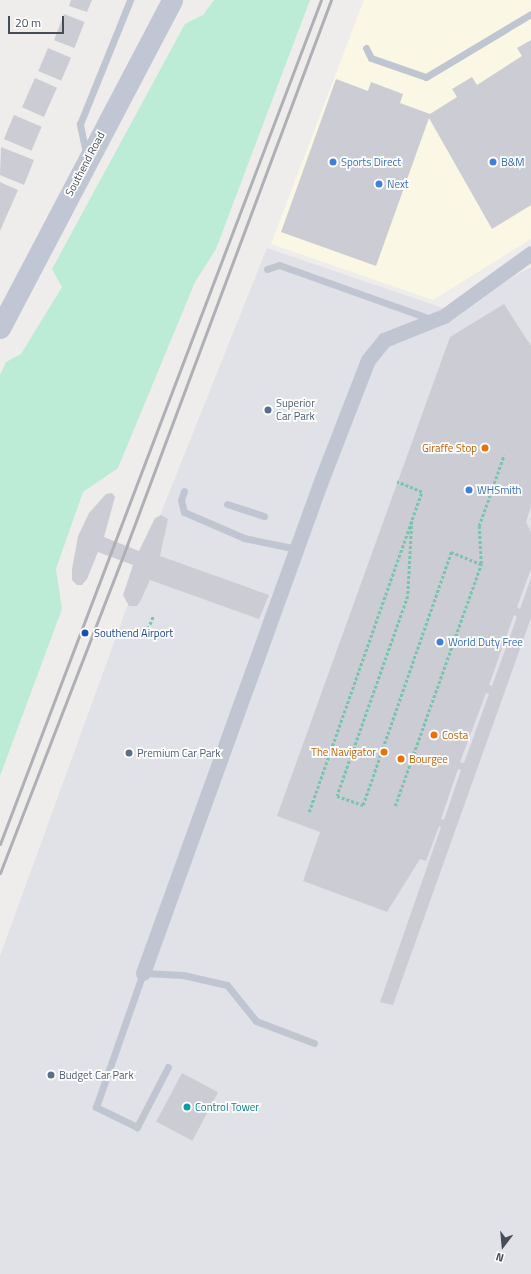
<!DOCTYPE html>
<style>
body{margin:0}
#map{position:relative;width:531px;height:1274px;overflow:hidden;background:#efedec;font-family:"Titillium Web",sans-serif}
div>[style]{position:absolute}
.commercial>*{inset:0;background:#faf7e5}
.airport>*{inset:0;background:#e1e2e7}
.green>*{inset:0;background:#bcebd6}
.building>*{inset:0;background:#cccdd4;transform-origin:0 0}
.path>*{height:2.5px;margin-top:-1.25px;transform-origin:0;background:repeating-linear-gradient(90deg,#77c6ac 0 3px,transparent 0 5px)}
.lane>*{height:7px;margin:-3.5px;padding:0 3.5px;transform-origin:3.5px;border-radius:3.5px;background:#c0c6d1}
.street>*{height:15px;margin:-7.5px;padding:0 7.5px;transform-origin:7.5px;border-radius:7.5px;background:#c0c6d1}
.secondary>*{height:21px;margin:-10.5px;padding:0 10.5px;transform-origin:10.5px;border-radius:10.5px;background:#c0c6d4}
.rail>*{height:3px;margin:-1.5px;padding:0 1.5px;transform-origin:1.5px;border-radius:1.5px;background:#afb0b6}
.dots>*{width:11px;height:11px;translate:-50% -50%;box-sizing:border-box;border:2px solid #fff;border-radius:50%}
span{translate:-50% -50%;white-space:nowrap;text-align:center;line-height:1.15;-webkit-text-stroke:3.5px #fff;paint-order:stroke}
.shop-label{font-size:11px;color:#366cbe}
.left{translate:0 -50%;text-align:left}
.street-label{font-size:11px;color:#464c58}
.service-label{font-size:11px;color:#4e5e75}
.food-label{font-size:11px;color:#c56008}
.right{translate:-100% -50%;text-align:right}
.transit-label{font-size:11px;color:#164399}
.culture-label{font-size:11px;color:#0d838f}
.north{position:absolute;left:483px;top:1226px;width:40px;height:40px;-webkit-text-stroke:3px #fff;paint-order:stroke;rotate:196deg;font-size:11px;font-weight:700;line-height:16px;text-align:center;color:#464c58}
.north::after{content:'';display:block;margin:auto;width:14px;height:18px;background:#464c58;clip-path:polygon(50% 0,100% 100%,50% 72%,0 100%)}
.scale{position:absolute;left:8px;top:16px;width:56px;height:18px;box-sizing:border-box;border:2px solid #464c58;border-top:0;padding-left:5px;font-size:12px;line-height:14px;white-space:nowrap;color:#464c58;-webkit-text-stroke:3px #fff;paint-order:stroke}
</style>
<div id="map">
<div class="commercial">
<div style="clip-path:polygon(364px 0,531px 0,531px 239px,433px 300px,271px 244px)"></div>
</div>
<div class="airport">
<div style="clip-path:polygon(267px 248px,452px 311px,531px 267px,531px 1274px,0 1274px,0 956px,163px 508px)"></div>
</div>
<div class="green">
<div style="clip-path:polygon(214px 0,310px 0,216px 249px,195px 282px,118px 468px,83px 492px,56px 569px,62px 609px,0 776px,0 375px,6px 362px,21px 354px,62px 287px,52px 269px,185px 24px,203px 15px)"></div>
</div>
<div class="building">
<div style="clip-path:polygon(71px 0,92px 0,87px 12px,69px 6px)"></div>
<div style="left:64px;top:14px;width:22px;height:28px;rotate:21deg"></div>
<div style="clip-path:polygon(531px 40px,531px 205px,492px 229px,429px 118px,376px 266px,281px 232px,336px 79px,368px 91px,371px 82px,403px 94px,400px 103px,430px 114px,457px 97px,452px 89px,472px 77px,477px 85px,522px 56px,517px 48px)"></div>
<div style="left:48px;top:48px;width:25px;height:25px;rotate:23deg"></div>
<div style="left:35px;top:78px;width:24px;height:32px;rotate:24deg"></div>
<div style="left:14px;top:115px;width:30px;height:26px;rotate:23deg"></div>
<div style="clip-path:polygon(1px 147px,34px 160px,24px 185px,0 175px)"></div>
<div style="clip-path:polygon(0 182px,18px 190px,0 231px)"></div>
<div style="clip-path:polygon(evenodd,504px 304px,531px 346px,531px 506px,526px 522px,531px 532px,531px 569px,517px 607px,520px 609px,531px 578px,531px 618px,393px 1005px,380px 1002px,441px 827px,439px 826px,426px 861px,420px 859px,387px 912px,303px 881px,320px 832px,277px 816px,450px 337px,504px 304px,514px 615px,517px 617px,492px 686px,489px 685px,514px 615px,504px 304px,486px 693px,489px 694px,464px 763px,460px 762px,486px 693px,504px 304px,458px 769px,461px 770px,444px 820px,441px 819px,458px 769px)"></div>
<div style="clip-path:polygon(112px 493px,115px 497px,104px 537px,139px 551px,155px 518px,161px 515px,168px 519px,160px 556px,269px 595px,259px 619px,150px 580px,141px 600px,137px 606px,129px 606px,123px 595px,133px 565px,98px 552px,87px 579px,82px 585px,77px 585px,72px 580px,72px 569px,78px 536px,89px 513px,106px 494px)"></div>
<div style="left:182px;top:1073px;width:41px;height:55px;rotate:28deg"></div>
</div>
<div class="path">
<div style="left:412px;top:521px;width:75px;rotate:93.1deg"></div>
<div style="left:408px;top:596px;width:212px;rotate:109.5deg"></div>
<div style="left:337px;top:796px;width:28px;rotate:19deg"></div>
<div style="left:363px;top:805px;width:268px;rotate:-70.8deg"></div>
<div style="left:451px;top:552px;width:32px;rotate:22deg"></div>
<div style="left:148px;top:629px;width:14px;rotate:-69deg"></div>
<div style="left:395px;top:806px;width:257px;rotate:-70.4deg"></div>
<div style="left:481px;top:564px;width:38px;rotate:-93deg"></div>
<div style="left:479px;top:526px;width:75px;rotate:-70.6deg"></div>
<div style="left:309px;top:812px;width:339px;rotate:-70.6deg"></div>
<div style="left:422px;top:492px;width:27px;rotate:-158deg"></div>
</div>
<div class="lane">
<div style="left:366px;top:48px;width:11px;rotate:63deg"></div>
<div style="left:371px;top:58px;width:58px;rotate:19.1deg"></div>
<div style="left:426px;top:77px;width:122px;rotate:-31deg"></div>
<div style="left:86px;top:153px;width:30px;rotate:-102deg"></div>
<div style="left:80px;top:124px;width:134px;rotate:-68deg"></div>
<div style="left:267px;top:269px;width:13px;rotate:-18deg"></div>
<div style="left:279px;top:265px;width:161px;rotate:19.6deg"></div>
<div style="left:184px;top:491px;width:9px;rotate:108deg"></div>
<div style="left:181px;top:500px;width:12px;rotate:76deg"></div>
<div style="left:184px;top:512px;width:65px;rotate:23.4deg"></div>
<div style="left:244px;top:538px;width:54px;rotate:11.7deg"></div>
<div style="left:227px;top:504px;width:39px;rotate:18deg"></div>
<div style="left:168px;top:1067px;width:68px;rotate:117.3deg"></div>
<div style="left:137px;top:1127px;width:46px;rotate:-154deg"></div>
<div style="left:96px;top:1107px;width:142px;rotate:-70.7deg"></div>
<div style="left:143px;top:973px;width:40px;rotate:2.9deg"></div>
<div style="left:183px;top:975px;width:45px;rotate:12.8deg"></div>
<div style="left:227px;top:985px;width:46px;rotate:51.1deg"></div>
<div style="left:256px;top:1021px;width:62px;rotate:20.8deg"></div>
</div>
<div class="street">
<div style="left:143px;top:973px;width:523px;rotate:-70.11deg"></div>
<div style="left:321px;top:481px;width:130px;rotate:-68.8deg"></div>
<div style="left:368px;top:360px;width:26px;rotate:-51deg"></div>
<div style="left:384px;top:340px;width:65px;rotate:-21.8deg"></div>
<div style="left:444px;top:316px;width:107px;rotate:-35.9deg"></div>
</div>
<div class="secondary">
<div style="left:0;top:328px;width:370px;rotate:-62.3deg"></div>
</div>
<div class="rail">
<div style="left:0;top:844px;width:903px;rotate:-69.18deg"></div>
<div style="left:0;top:873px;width:352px;rotate:-68.8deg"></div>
<div style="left:127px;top:545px;width:582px;rotate:-69.48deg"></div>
</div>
<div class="dots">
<div style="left:333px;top:162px;background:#3f7fe0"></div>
<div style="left:493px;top:162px;background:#3f7fe0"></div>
<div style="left:379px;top:184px;background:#3f7fe0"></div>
<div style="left:268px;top:410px;background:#5c6f8a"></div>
<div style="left:485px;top:448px;background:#e8710a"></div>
<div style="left:469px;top:490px;background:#3f7fe0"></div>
<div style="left:85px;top:633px;background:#1a4fb4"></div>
<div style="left:440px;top:642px;background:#3f7fe0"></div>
<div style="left:434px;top:735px;background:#e8710a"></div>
<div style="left:384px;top:752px;background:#e8710a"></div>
<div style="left:129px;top:753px;background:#5c6f8a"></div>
<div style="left:401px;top:759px;background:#e8710a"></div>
<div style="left:51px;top:1075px;background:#5c6f8a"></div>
<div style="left:187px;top:1107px;background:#0f9aa8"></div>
</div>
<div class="shop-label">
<span class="left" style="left:341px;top:162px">Sports Direct</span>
<span class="left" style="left:501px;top:162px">B&amp;M</span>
<span class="left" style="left:387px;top:184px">Next</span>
<span class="left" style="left:477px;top:490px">WHSmith</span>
<span class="left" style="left:448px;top:642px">World Duty Free</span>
</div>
<div class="street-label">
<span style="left:85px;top:164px;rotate:-62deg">Southend Road</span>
</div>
<div class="service-label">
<span class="left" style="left:276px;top:410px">Superior<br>Car Park</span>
<span class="left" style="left:137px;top:753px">Premium Car Park</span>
<span class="left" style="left:59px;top:1075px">Budget Car Park</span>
</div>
<div class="food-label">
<span class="right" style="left:477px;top:448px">Giraffe Stop</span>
<span class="left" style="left:442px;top:735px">Costa</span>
<span class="right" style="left:376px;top:752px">The Navigator</span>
<span class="left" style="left:409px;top:759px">Bourgee</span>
</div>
<div class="transit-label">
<span class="left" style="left:94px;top:633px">Southend Airport</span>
</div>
<div class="culture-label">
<span class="left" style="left:195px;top:1107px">Control Tower</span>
</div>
<div class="north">N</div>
<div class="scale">20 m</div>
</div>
